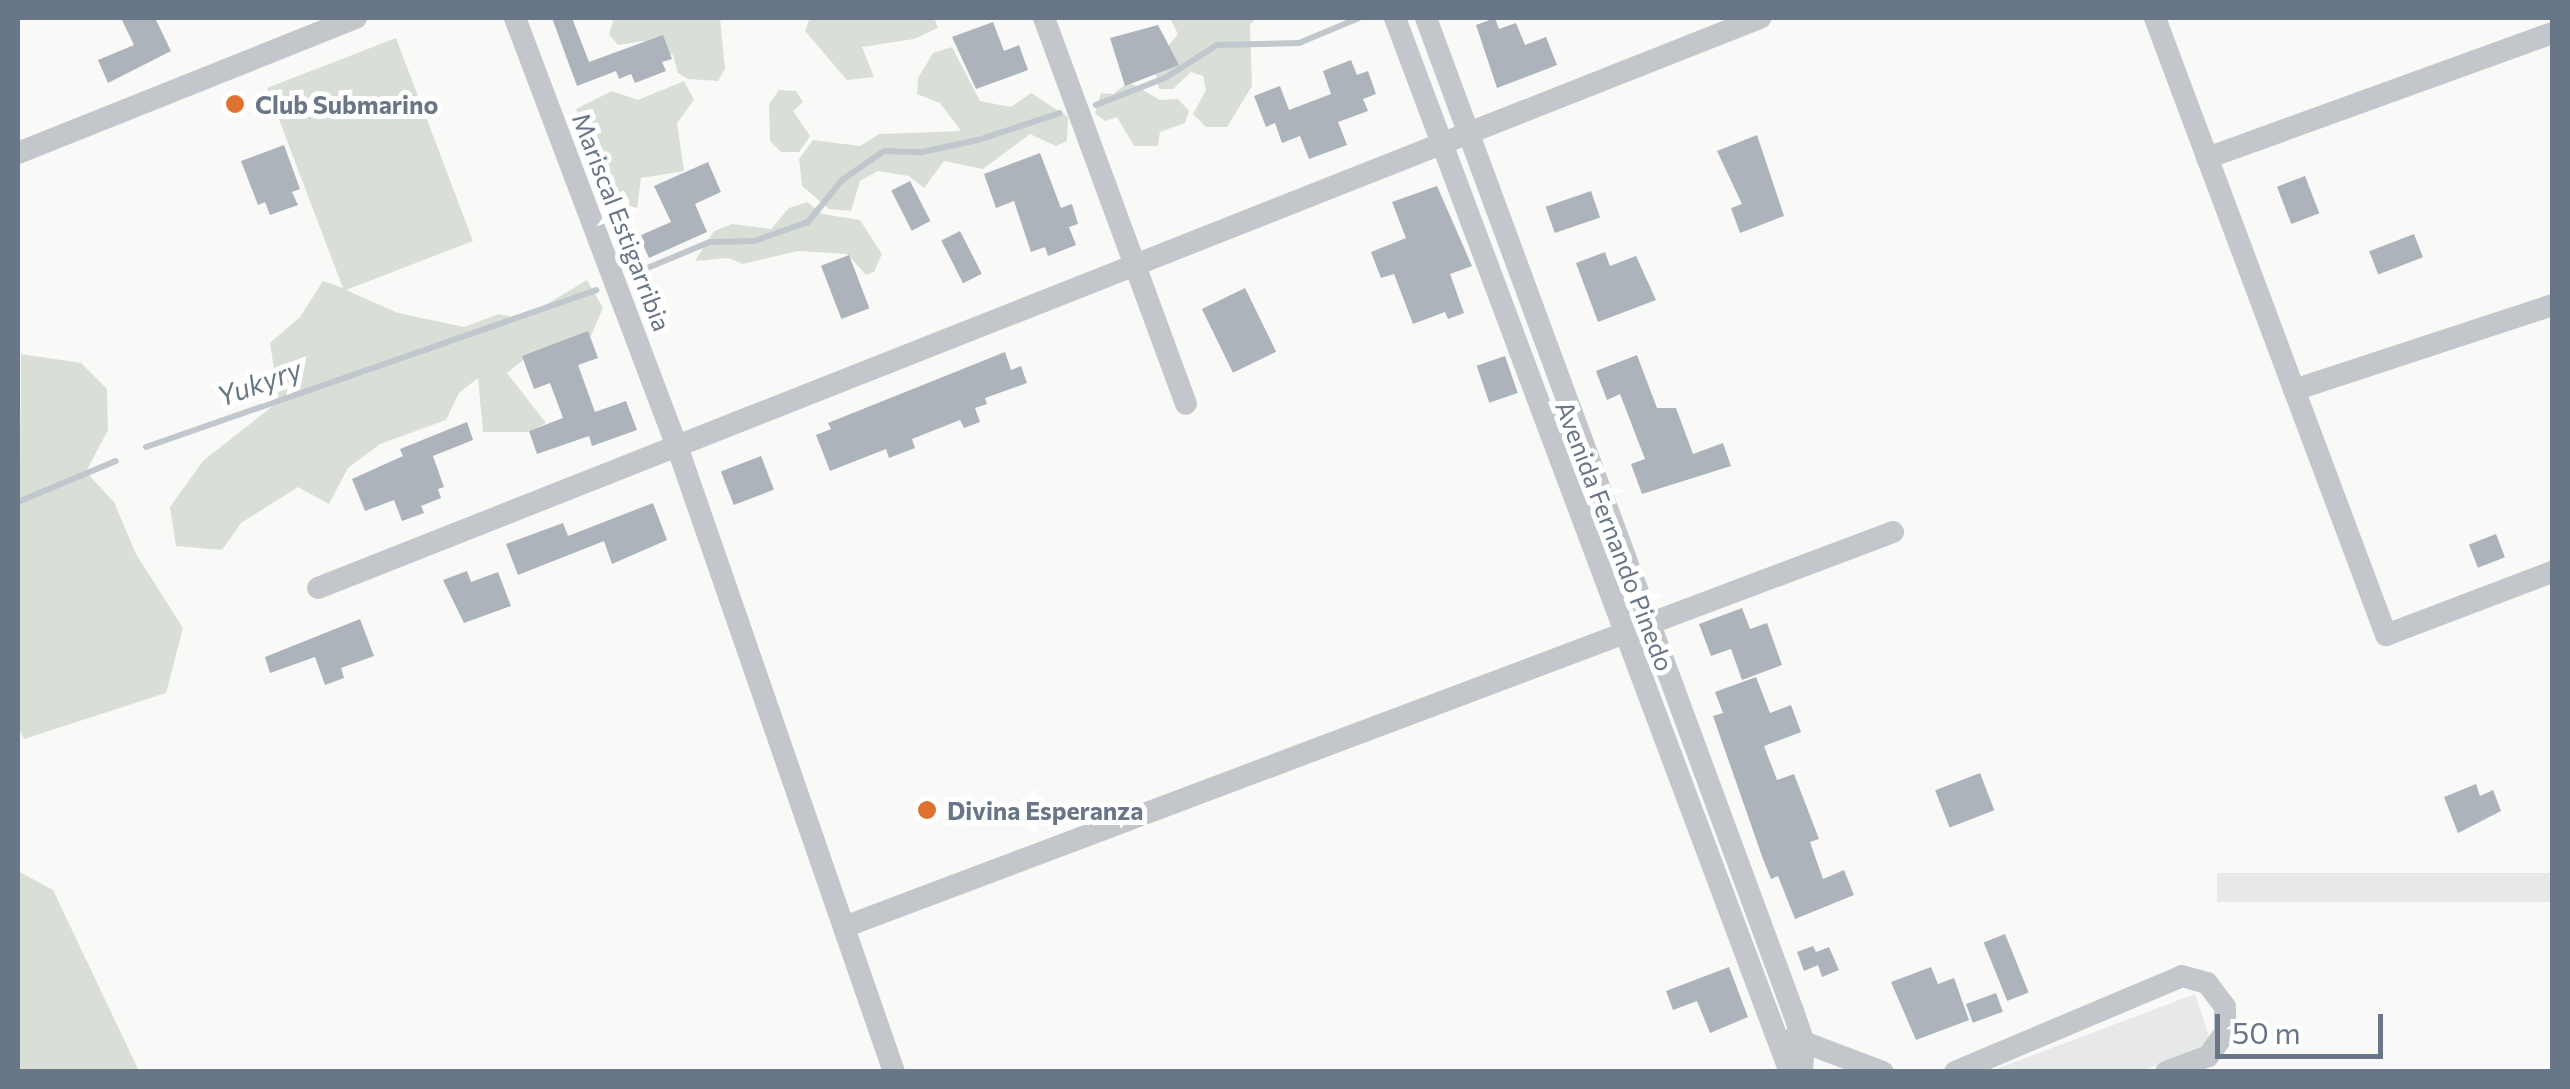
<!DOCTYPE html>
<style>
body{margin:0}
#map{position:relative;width:2570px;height:1089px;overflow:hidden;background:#f9faf8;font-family:Commissioner,sans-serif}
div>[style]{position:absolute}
.built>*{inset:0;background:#e7e9e9;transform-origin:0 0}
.green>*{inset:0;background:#d9dfd7}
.stream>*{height:6px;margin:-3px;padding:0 3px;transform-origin:3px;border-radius:3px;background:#c0c7cd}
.building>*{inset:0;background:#acb3ba;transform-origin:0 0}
.minor>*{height:22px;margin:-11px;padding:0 11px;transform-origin:11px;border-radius:11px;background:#c3c7cb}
.dots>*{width:28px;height:28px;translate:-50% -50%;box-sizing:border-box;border:5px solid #fff;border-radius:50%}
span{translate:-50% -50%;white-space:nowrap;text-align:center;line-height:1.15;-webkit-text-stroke:10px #fff;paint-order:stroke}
.poi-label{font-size:25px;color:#697688;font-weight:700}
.left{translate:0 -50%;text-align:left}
.street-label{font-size:25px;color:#697688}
.water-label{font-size:28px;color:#657783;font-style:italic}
.frame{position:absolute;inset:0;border:20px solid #697688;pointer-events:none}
.scale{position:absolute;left:2215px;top:1014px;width:168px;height:45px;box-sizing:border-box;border:5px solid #697688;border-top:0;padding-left:12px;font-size:30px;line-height:35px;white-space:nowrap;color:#697688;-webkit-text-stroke:8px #fff;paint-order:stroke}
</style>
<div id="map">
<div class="built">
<div style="left:2552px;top:873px;width:29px;height:335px;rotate:90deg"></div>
<div style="clip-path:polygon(2195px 994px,2211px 1042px,2143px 1071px,1988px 1072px)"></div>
</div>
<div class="green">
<div style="clip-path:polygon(614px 18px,720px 18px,725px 69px,718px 81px,688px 79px,678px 73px,673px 55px,644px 41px,618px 45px,609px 34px)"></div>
<div style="clip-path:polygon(810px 18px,934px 18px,938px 28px,914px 39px,862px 47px,874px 77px,847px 80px,805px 31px)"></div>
<div style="clip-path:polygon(1170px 18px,1256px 18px,1250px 25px,1252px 86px,1227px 127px,1206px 127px,1193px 114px,1206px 90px,1203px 76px,1191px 72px,1173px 89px,1159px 89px,1154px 64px,1178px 34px)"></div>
<div style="clip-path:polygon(396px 38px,473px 241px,346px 290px,398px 313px,464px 327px,499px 314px,522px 319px,587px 280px,603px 308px,591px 336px,528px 356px,507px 373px,546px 423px,528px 432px,483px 432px,478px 378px,459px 393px,446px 420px,380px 444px,348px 468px,329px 504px,298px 487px,241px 523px,222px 550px,176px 546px,170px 507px,203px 461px,279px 401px,270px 343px,300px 317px,323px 281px,343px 288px,267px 88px)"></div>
<div style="clip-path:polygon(952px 47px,980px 101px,1011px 107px,1031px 93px,1068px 117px,1067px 141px,1056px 146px,1030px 134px,983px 169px,944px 161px,924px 188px,909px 176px,878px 171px,860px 181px,851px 211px,829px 209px,802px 186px,799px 159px,813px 140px,860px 146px,879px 134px,961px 131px,940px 103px,917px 94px,918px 78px,933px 53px)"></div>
<div style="clip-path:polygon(684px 81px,694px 100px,677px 123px,684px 171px,641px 178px,637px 209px,625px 210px,576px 109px,612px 91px,638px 100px)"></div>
<div style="clip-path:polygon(1129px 82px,1160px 100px,1178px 99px,1189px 111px,1185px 123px,1160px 132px,1158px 146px,1134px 146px,1117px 117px,1105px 121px,1095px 113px,1101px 93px,1113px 94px)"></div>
<div style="clip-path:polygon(779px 90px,796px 91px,803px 102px,793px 111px,810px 136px,799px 152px,781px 152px,770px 141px,769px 104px)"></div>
<div style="clip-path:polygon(807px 202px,822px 214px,860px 220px,882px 254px,874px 272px,866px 275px,847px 254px,798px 251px,743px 264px,728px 258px,695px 261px,714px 231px,732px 224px,771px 229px,789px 208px)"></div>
<div style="clip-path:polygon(21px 354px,81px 363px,107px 389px,108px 430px,86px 472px,114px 502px,136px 554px,183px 628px,166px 693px,24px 739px,18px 727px)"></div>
<div style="clip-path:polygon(18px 871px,53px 890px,139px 1071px,18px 1071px)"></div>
</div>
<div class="stream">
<div style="left:1096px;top:105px;width:74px;rotate:-21.4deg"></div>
<div style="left:1165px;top:78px;width:62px;rotate:-32.4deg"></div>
<div style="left:1217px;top:45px;width:82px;rotate:-1.4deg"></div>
<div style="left:1299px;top:43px;width:65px;rotate:-22.6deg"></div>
<div style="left:633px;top:274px;width:83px;rotate:-22.6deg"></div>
<div style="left:710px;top:242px;width:44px;rotate:-1.3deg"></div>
<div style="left:754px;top:241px;width:57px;rotate:-19.4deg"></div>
<div style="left:808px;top:222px;width:54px;rotate:-51deg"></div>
<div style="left:842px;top:180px;width:51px;rotate:-34.6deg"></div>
<div style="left:884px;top:151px;width:38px;rotate:2deg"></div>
<div style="left:922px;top:152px;width:57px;rotate:-12.1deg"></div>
<div style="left:978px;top:140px;width:86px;rotate:-18.2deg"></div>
<div style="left:146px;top:447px;width:477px;rotate:-19.2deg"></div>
<div style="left:18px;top:502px;width:106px;rotate:-22.7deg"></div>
</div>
<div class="building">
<div style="clip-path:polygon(121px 18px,155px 18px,171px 51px,108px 83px,98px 60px,134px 45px)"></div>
<div style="clip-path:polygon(552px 18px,572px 18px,589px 62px,663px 35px,672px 59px,662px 62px,666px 71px,635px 83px,631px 74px,619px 79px,616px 71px,577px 86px)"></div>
<div style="clip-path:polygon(1495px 18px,1499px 29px,1516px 23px,1525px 45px,1546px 37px,1557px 65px,1497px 88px,1476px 25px)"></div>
<div style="clip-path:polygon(993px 22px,1004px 51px,1019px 45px,1028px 70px,976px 89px,952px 37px)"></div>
<div style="clip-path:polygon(1158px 25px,1179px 65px,1125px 86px,1110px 38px)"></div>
<div style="clip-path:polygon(1351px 60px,1357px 75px,1368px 71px,1376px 94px,1363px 99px,1368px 111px,1338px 122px,1347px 145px,1309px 159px,1300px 136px,1282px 143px,1275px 123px,1266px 127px,1254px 96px,1280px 86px,1289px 110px,1331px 94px,1323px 71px)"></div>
<div style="clip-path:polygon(1757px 135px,1784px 216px,1740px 233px,1731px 208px,1742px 204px,1717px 151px)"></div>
<div style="clip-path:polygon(284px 145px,300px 189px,292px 192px,298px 205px,270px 215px,265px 202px,258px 205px,241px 161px)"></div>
<div style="clip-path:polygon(1040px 153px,1061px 208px,1072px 204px,1078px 224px,1069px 227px,1076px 245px,1048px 256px,1045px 247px,1031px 252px,1014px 201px,996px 208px,984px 174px)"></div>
<div style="clip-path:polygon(708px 162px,721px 192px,695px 204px,707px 232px,649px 258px,639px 236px,671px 222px,654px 186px)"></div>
<div style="left:2305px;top:176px;width:40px;height:30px;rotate:69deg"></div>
<div style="left:910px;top:181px;width:45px;height:21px;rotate:63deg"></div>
<div style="clip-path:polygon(1437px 186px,1472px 266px,1450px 274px,1464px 313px,1448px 319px,1445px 312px,1413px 324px,1394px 274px,1381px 278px,1371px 252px,1406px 238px,1392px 202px)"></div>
<div style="left:1591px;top:191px;width:28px;height:48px;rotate:71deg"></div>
<div style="left:960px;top:231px;width:48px;height:21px;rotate:63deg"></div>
<div style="left:2414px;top:234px;width:25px;height:48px;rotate:69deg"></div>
<div style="clip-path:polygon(1605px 252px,1610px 266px,1636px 256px,1656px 300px,1598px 322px,1576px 263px)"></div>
<div style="left:849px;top:255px;width:57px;height:30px;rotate:69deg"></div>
<div style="left:1245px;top:288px;width:71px;height:48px;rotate:64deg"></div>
<div style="clip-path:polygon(588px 331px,598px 358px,578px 365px,595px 412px,626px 401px,637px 430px,592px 446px,589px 436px,537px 454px,529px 431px,563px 418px,550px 383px,534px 389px,522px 356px)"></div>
<div style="clip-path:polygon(1005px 352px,1011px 370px,1021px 366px,1027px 383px,985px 398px,987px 404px,975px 408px,980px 422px,964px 428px,960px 420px,912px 439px,915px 448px,889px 458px,886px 449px,830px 471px,816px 435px,831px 429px,828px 423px)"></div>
<div style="clip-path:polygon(1637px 355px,1657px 408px,1676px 408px,1693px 454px,1723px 443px,1731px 466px,1642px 494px,1631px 464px,1645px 459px,1620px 394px,1607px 400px,1596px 371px)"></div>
<div style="left:1505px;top:356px;width:39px;height:30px;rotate:71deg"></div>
<div style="clip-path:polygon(467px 422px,473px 440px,433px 456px,444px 487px,438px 489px,441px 498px,421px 506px,424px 513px,402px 521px,394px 500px,365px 511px,352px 479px,403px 456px,400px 449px)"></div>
<div style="left:761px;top:456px;width:36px;height:43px;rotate:69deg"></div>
<div style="clip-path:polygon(653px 503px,667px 540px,612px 564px,604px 541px,518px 575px,506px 544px,563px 523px,568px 536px)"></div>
<div style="left:2496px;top:534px;width:25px;height:29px;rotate:69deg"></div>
<div style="clip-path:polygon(467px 571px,471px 582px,498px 572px,511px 606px,464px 623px,443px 580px)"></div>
<div style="clip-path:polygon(1742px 608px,1750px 629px,1767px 623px,1782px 665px,1742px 680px,1731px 649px,1711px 656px,1699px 624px)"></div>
<div style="clip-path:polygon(360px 619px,374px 656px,341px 668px,344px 678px,325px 685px,315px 657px,270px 673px,265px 657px)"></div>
<div style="clip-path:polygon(1756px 677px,1770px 713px,1791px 705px,1801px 732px,1764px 746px,1777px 780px,1794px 774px,1819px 839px,1810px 842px,1823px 879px,1844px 870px,1854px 895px,1795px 919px,1778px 876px,1771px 879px,1763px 859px,1713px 716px,1723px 713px,1715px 692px)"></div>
<div style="left:1980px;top:773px;width:40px;height:48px;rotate:69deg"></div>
<div style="clip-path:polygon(2476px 784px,2480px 796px,2493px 790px,2501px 811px,2458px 833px,2444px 797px)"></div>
<div style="left:2005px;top:934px;width:63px;height:23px;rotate:68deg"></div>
<div style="clip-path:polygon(1813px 946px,1816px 952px,1829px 947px,1839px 970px,1822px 977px,1818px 965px,1804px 971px,1797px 952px)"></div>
<div style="clip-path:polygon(1729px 967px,1748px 1017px,1710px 1033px,1697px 1001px,1673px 1010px,1666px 991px)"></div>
<div style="clip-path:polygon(1931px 967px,1938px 984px,1954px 978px,1969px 1020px,1916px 1040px,1891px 982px)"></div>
<div style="left:1996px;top:993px;width:20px;height:32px;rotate:70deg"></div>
</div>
<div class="minor">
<div style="left:515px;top:18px;width:458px;rotate:69.3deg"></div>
<div style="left:677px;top:446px;width:663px;rotate:70.88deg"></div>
<div style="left:1044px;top:18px;width:411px;rotate:69.8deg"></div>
<div style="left:1395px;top:18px;width:1126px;rotate:69.46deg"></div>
<div style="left:1426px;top:18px;width:1059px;rotate:69.72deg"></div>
<div style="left:1793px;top:1011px;width:34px;rotate:71deg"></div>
<div style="left:1804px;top:1043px;width:29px;rotate:94deg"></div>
<div style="left:2155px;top:18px;width:659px;rotate:69.47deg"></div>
<div style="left:2386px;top:635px;width:178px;rotate:-20.8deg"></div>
<div style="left:18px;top:153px;width:364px;rotate:-21.8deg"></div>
<div style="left:2207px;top:158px;width:367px;rotate:-19.9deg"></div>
<div style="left:2294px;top:390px;width:272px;rotate:-18.2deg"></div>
<div style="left:318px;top:588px;width:1551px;rotate:-21.57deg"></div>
<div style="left:844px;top:927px;width:1121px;rotate:-20.63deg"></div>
<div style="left:1793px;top:1038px;width:96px;rotate:20.7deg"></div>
<div style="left:1955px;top:1072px;width:246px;rotate:-22.9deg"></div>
<div style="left:2182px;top:976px;width:26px;rotate:16deg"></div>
<div style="left:2207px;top:983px;width:30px;rotate:53deg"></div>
<div style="left:2225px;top:1007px;width:26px;rotate:90deg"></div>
<div style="left:2225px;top:1033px;width:29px;rotate:126deg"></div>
<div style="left:2208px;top:1056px;width:45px;rotate:159.1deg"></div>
</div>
<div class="dots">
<div style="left:235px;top:104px;background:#e07231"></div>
<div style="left:927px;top:810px;background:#e07231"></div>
</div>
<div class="poi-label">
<span class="left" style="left:255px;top:104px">Club Submarino</span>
<span class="left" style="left:947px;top:810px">Divina Esperanza</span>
</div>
<div class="street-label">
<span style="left:622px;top:222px;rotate:69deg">Mariscal Estigarribia</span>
<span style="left:1615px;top:536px;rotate:69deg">Avenida Fernando Pinedo</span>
</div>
<div class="water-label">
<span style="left:259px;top:382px;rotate:-20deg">Yukyry</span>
</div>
<div class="frame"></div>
<div class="scale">50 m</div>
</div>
